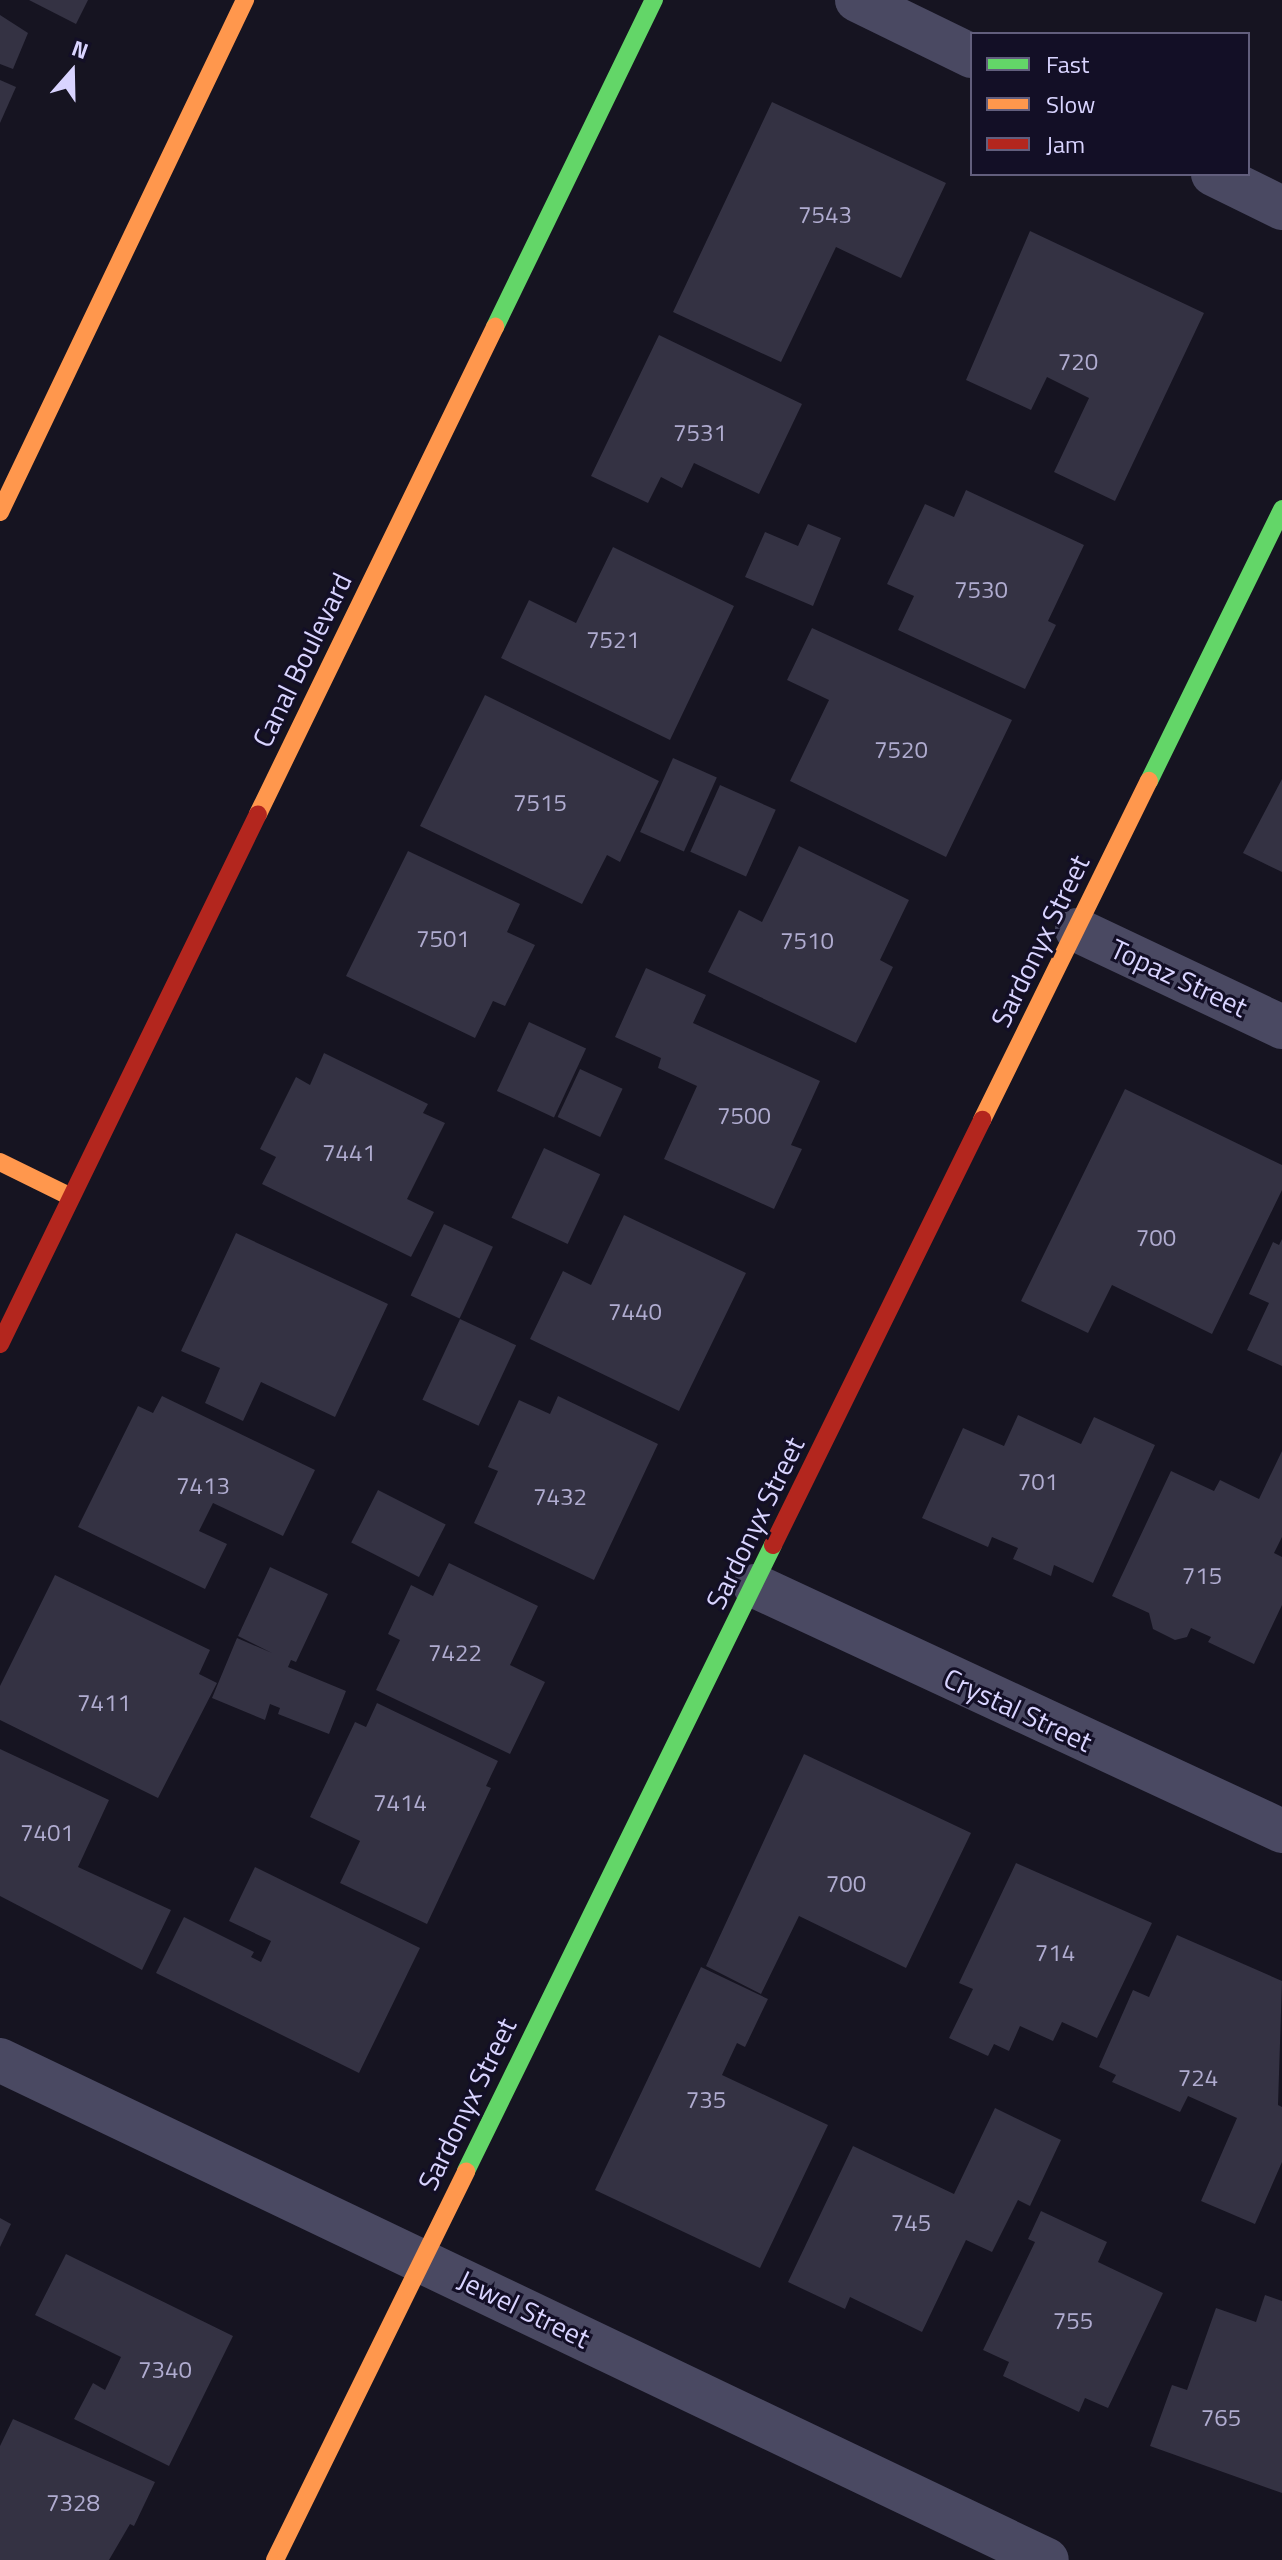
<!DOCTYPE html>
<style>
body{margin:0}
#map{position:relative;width:1282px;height:2560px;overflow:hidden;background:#161421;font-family:"Titillium Web",sans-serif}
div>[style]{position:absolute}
.building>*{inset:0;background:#343243;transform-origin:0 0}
.street>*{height:44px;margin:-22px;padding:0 22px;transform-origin:22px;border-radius:22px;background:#4a4962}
.fast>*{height:18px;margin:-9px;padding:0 9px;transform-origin:9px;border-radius:9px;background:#63d668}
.slow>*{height:18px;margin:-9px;padding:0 9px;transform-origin:9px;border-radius:9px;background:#ff974d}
.jam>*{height:18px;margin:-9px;padding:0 9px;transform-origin:9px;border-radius:9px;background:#b3261e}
span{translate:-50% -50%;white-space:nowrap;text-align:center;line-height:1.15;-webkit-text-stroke:6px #130f26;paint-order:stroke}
.number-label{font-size:24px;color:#b0acd0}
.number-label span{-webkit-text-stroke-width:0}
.street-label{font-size:28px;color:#d9d4ff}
.legend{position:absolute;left:970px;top:32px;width:280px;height:144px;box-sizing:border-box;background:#130f26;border:2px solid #625e7d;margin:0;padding:10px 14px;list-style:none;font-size:24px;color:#d9d4ff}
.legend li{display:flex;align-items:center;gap:16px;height:40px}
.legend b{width:40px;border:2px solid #625e7d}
.north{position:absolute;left:32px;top:32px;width:80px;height:80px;-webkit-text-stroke:6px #130f26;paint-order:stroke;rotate:20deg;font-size:22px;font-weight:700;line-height:32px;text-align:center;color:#d9d4ff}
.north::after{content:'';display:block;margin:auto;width:28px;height:36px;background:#d9d4ff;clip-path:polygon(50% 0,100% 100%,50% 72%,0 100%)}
</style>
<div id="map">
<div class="building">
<div style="clip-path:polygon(29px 0,88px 0,76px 24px)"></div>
<div style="clip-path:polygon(0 15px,28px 33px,13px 69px,0 64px)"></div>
<div style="clip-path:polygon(0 80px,16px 87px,0 123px)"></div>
<div style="clip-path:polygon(772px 102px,946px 183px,901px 278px,836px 247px,781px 362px,673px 312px)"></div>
<div style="clip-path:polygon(1030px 231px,1204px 313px,1115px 501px,1054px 472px,1089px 398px,1047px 377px,1031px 410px,966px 380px)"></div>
<div style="clip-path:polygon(659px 335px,802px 404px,759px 494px,694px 463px,682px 488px,661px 477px,648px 503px,591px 476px)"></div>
<div style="clip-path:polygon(966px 490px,1084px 545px,1048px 621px,1056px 625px,1025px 689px,898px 630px,914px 596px,887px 584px,925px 504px,954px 517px)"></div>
<div style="clip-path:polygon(808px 524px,841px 538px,813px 606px,745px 577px,765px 532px,798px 546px)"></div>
<div style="clip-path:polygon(613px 547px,734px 606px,670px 740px,501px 658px,529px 600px,576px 623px)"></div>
<div style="clip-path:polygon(812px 628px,1012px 720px,946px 857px,790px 781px,829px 700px,787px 680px)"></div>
<div style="clip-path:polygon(485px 695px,659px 781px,620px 862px,607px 855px,582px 904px,420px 826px)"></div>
<div style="left:673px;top:758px;width:48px;height:81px;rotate:24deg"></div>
<div style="clip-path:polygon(1282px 779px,1282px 872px,1243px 853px)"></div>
<div style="left:720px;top:785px;width:61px;height:73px;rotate:24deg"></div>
<div style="clip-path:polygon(799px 846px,909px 900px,880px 960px,893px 967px,856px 1043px,708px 972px,739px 910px,762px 922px)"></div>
<div style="clip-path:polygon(408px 851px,520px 904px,507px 932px,535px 945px,505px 1006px,493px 1001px,475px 1038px,346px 976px)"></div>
<div style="clip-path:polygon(646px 968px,706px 995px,693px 1023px,820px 1081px,791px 1145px,802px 1149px,774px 1209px,664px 1159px,697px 1086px,658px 1068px,661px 1058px,615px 1037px)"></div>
<div style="left:529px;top:1022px;width:63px;height:76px;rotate:25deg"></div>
<div style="clip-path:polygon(324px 1053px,428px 1104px,423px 1113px,445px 1123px,407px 1199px,434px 1212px,411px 1257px,262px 1184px,276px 1157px,260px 1149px,296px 1077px,310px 1085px)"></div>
<div style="left:580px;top:1069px;width:47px;height:53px;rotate:25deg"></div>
<div style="clip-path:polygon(1125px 1089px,1282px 1165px,1282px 1190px,1212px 1334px,1112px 1285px,1088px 1333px,1021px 1301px)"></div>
<div style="left:544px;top:1148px;width:62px;height:77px;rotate:25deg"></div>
<div style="clip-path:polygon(624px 1215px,746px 1273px,679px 1411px,530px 1339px,563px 1271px,591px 1285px)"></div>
<div style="left:444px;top:1224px;width:54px;height:79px;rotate:25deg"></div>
<div style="clip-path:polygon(236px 1233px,388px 1304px,335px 1417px,261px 1382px,243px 1421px,205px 1403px,220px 1368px,181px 1351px)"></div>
<div style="clip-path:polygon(1282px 1239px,1282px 1366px,1247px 1350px,1269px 1303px,1249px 1294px,1273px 1242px,1279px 1245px)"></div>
<div style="left:460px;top:1319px;width:62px;height:89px;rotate:25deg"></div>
<div style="clip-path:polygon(162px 1396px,315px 1470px,283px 1536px,213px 1503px,199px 1531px,227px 1544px,205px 1589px,78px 1527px,138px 1406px,153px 1413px)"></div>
<div style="clip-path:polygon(558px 1396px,658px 1444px,594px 1580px,474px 1523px,498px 1471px,488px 1467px,519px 1400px,550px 1414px)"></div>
<div style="clip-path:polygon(1018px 1415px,1081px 1444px,1094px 1417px,1155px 1445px,1093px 1583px,1054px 1565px,1051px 1576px,1013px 1559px,1018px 1548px,992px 1537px,988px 1547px,922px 1518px,963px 1428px,1004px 1446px)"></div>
<div style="clip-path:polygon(1282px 1451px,1282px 1537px,1274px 1553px,1282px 1557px,1282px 1605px,1254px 1664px,1208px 1642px,1211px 1637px,1191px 1628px,1187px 1637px,1175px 1640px,1153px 1629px,1149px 1613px,1112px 1596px,1171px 1471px,1214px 1491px,1220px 1480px,1259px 1499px)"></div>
<div style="left:378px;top:1490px;width:76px;height:59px;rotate:27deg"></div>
<div style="clip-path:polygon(449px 1563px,538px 1606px,510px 1665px,545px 1682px,510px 1754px,376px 1690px,400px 1640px,388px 1634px,411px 1585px,433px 1596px)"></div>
<div style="clip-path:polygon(270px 1567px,328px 1594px,296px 1662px,291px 1660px,288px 1667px,346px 1691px,329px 1734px,278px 1714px,280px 1708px,270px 1704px,265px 1720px,212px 1698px,237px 1638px,272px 1653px,238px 1636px)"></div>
<div style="clip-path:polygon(55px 1575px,210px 1650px,199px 1674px,217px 1683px,158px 1798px,0 1720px,0 1686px)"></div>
<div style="clip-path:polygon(377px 1703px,498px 1761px,486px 1786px,491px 1788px,427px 1924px,340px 1883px,360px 1841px,310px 1817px,355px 1722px,366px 1727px)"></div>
<div style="clip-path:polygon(0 1749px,109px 1800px,78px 1867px,171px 1910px,142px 1970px,0 1896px)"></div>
<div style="clip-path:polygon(804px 1754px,971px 1833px,906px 1968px,799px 1916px,761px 1994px,706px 1966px)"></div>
<div style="clip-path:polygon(1016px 1863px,1152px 1923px,1097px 2038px,1062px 2022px,1053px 2041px,1020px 2026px,1009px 2051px,994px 2044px,988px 2056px,949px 2038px,973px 1989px,959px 1983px)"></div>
<div style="clip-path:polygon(255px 1867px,420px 1948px,359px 2073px,156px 1973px,184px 1917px,254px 1952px,251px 1957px,261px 1962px,271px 1941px,229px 1921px)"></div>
<div style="clip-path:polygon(1177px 1935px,1282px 1981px,1278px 2105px,1282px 2107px,1282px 2162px,1255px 2224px,1201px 2201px,1237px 2118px,1188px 2096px,1180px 2112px,1112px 2082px,1116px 2075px,1099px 2067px,1133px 1990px,1149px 1997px)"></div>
<div style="clip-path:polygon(701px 1967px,768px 1999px,745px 2047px,737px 2043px,722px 2075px,828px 2125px,760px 2268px,595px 2190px)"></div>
<div style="clip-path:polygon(995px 2108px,1061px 2140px,1030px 2206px,1018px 2200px,992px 2252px,966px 2240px,922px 2332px,850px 2297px,845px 2309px,788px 2282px,853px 2146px,954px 2194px)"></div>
<div style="clip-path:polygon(1041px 2211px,1107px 2242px,1098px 2262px,1163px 2293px,1108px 2408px,1085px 2398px,1079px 2412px,1003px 2376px,1009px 2362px,983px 2350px,1035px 2242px,1028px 2239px)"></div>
<div style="clip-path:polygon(0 2218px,11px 2224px,0 2247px)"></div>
<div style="clip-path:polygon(66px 2254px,233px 2336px,169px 2466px,74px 2419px,93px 2383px,105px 2390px,121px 2357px,35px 2315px)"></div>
<div style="clip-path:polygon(1265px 2295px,1282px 2301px,1282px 2493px,1150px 2446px,1172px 2385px,1187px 2390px,1216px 2308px,1256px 2322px)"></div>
<div style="clip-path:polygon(13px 2419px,155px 2482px,134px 2526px,130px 2524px,109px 2560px,0 2560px,0 2446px)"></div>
</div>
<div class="street">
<div style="left:857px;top:0;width:128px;rotate:26deg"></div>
<div style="left:1213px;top:174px;width:77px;rotate:26.2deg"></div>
<div style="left:1077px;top:930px;width:227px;rotate:25.3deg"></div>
<div style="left:755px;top:1586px;width:581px;rotate:24.93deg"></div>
<div style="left:0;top:2060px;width:1160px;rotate:25.53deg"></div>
</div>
<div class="fast">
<div style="left:495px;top:327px;width:364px;rotate:-64.1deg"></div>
<div style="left:1149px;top:781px;width:303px;rotate:-63.9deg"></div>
<div style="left:466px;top:2171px;width:697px;rotate:-63.88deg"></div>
</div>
<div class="slow">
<div style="left:0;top:512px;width:568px;rotate:-64.43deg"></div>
<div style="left:258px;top:814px;width:542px;rotate:-64.05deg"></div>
<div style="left:982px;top:1120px;width:378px;rotate:-63.8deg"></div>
<div style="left:0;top:1162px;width:79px;rotate:26.2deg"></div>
<div style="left:275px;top:2560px;width:433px;rotate:-63.8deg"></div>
</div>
<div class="jam">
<div style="left:0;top:1344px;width:589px;rotate:-64.04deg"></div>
<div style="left:773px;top:1545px;width:474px;rotate:-63.8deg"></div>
</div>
<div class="number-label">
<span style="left:825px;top:215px">7543</span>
<span style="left:1078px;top:362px">720</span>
<span style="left:700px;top:433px">7531</span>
<span style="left:981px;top:590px">7530</span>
<span style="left:613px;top:640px">7521</span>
<span style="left:901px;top:750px">7520</span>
<span style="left:540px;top:803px">7515</span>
<span style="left:443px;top:939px">7501</span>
<span style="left:807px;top:941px">7510</span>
<span style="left:744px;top:1116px">7500</span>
<span style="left:349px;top:1153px">7441</span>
<span style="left:1156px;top:1238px">700</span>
<span style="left:635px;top:1312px">7440</span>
<span style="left:1038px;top:1482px">701</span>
<span style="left:203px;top:1486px">7413</span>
<span style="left:560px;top:1497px">7432</span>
<span style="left:1202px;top:1576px">715</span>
<span style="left:455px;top:1653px">7422</span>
<span style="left:104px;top:1703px">7411</span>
<span style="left:400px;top:1803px">7414</span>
<span style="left:47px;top:1833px">7401</span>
<span style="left:846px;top:1884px">700</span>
<span style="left:1055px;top:1953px">714</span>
<span style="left:1198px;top:2078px">724</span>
<span style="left:706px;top:2100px">735</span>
<span style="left:911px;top:2223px">745</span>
<span style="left:1073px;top:2321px">755</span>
<span style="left:165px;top:2370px">7340</span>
<span style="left:1221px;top:2418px">765</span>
<span style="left:73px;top:2503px">7328</span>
</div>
<div class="street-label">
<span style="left:302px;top:660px;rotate:-64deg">Canal Boulevard</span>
<span style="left:1040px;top:941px;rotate:-64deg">Sardonyx Street</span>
<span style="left:1179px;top:978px;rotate:25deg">Topaz Street</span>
<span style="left:755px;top:1523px;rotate:-64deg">Sardonyx Street</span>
<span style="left:1018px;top:1710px;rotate:25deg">Crystal Street</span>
<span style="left:467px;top:2104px;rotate:-64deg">Sardonyx Street</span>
<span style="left:524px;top:2309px;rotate:26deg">Jewel Street</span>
</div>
<ul class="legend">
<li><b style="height:10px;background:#63d668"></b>Fast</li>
<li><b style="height:10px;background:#ff974d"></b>Slow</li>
<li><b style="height:10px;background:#b3261e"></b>Jam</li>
</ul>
<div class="north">N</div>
</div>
